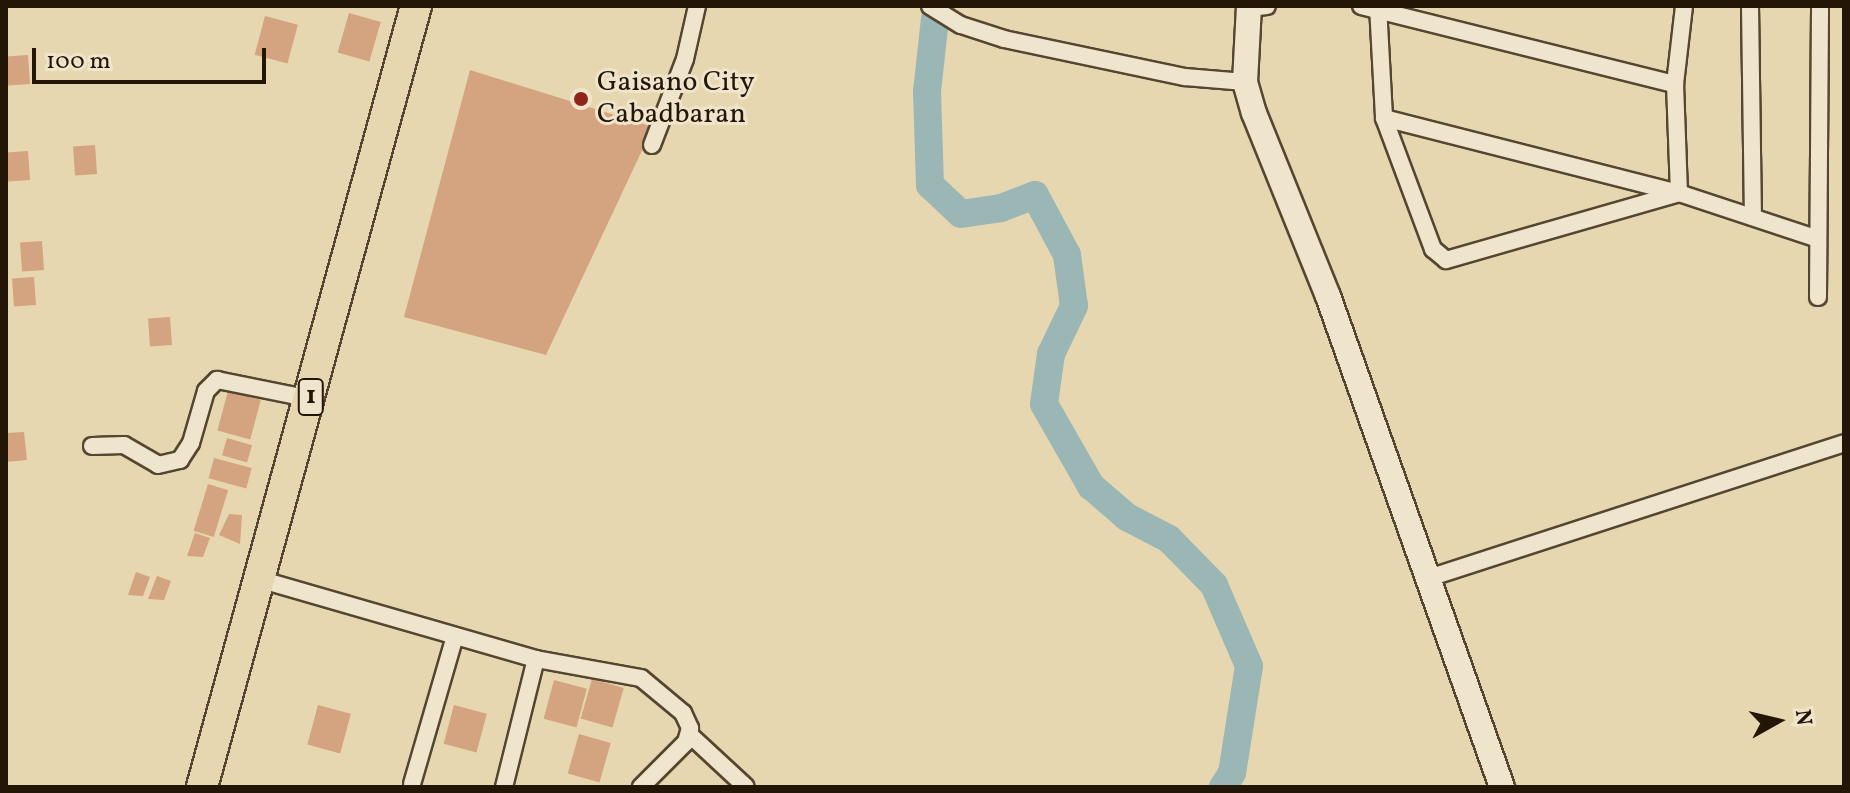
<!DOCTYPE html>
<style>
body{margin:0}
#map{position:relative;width:1850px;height:793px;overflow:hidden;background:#e6d7b0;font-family:Vollkorn,serif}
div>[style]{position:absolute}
.river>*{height:28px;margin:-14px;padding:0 14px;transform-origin:14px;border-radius:14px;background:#9ab7b6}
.building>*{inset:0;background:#d4a37f;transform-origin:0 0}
.roads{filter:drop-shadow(2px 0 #544630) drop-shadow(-2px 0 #544630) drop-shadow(0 2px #544630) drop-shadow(0 -2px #544630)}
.street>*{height:16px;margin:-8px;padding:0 8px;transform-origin:8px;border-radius:8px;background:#efe5cc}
.secondary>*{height:24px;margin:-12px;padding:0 12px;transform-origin:12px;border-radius:12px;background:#efe5cc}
.highway>*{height:30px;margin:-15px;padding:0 15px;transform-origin:15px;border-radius:15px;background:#e6d7b0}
.dots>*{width:22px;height:22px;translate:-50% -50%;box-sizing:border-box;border:4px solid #efe5cc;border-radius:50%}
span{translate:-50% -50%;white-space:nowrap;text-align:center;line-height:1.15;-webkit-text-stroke:6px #efe5cc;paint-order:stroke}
.shield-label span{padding:2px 6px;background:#efe5cc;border:2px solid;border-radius:6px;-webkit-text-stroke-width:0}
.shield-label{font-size:26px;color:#241606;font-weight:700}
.poi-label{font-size:28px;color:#241606}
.left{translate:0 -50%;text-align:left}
.frame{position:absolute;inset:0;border:8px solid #241606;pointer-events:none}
.north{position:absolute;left:1738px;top:681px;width:80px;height:80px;-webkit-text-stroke:6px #efe5cc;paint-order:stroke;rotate:82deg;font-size:22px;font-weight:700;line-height:32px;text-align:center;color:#241606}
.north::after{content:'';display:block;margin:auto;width:28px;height:36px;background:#241606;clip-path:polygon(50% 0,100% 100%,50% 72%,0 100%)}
.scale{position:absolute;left:32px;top:48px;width:234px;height:36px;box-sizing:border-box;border:4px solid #241606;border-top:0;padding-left:10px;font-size:24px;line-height:28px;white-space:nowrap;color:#241606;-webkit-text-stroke:6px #efe5cc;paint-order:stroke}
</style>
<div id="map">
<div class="river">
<div style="left:935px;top:19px;width:72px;rotate:96.3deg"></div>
<div style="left:927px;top:91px;width:94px;rotate:88.2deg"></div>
<div style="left:930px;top:185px;width:42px;rotate:43.1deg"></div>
<div style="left:961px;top:214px;width:40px;rotate:-8.5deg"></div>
<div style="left:1001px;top:208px;width:36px;rotate:-21deg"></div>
<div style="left:1035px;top:195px;width:68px;rotate:61.9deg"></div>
<div style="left:1067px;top:255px;width:51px;rotate:82.2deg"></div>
<div style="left:1074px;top:306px;width:53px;rotate:115.6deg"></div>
<div style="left:1051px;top:354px;width:50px;rotate:98deg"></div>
<div style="left:1044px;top:404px;width:95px;rotate:60.2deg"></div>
<div style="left:1091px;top:486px;width:48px;rotate:40.7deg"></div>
<div style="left:1127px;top:517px;width:47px;rotate:27.6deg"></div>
<div style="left:1169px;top:539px;width:64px;rotate:45.6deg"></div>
<div style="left:1214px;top:585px;width:88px;rotate:66.6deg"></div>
<div style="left:1249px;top:666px;width:108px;rotate:99deg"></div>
<div style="left:1232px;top:773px;width:17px;rotate:123deg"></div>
</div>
<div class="building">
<div style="left:349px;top:13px;width:33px;height:41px;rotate:16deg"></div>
<div style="left:265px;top:16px;width:34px;height:40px;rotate:15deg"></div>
<div style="left:28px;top:55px;width:29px;height:22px;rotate:86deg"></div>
<div style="clip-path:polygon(470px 70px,653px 127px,546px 355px,404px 317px)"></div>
<div style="left:95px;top:145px;width:29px;height:22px;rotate:86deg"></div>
<div style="left:28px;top:151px;width:29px;height:22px;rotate:86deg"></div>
<div style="left:42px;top:241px;width:29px;height:22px;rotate:86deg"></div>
<div style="left:34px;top:277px;width:28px;height:22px;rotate:86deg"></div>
<div style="left:170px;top:317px;width:28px;height:22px;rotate:86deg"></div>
<div style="left:228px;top:391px;width:34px;height:41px;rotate:15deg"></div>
<div style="clip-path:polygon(24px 432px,27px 460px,6px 462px,6px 433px)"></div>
<div style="left:227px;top:438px;width:26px;height:18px;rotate:16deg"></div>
<div style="left:214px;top:458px;width:39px;height:21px;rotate:15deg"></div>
<div style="left:208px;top:484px;width:21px;height:49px;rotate:17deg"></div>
<div style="clip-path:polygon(229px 514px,242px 515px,240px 544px,219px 535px)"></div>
<div style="clip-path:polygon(195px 533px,210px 538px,203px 557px,187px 556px)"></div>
<div style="clip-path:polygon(136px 572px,150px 577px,143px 596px,128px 595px)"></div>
<div style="clip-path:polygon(157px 576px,171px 581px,164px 600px,148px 599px)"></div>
<div style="left:592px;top:679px;width:33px;height:41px;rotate:16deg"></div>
<div style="left:554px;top:680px;width:34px;height:40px;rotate:15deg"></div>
<div style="left:318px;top:705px;width:34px;height:41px;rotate:15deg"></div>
<div style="left:454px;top:705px;width:34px;height:40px;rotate:15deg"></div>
<div style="left:579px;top:734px;width:33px;height:41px;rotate:16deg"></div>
</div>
<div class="roads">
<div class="street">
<div style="left:930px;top:6px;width:36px;rotate:32deg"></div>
<div style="left:961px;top:25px;width:45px;rotate:18deg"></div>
<div style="left:1004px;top:39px;width:185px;rotate:11.9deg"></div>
<div style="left:1185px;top:77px;width:60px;rotate:4.8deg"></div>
<div style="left:1361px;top:6px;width:324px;rotate:14deg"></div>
<div style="left:1378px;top:6px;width:112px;rotate:86.9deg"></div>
<div style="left:1384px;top:118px;width:140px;rotate:69.5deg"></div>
<div style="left:1433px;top:249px;width:17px;rotate:40deg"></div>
<div style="left:1446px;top:260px;width:242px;rotate:-16deg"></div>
<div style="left:1679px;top:193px;width:109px;rotate:-92.1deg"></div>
<div style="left:1675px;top:84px;width:79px;rotate:-83.4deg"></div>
<div style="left:1750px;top:6px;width:211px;rotate:89.2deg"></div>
<div style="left:1249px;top:8px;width:18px;rotate:-6deg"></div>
<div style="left:1384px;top:118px;width:304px;rotate:14.3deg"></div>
<div style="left:1679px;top:193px;width:143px;rotate:18.3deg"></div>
<div style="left:652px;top:145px;width:92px;rotate:-69deg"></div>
<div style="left:685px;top:59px;width:54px;rotate:-77.2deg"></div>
<div style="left:1818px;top:297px;width:291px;rotate:-89.6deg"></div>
<div style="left:92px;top:446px;width:32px;rotate:-2deg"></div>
<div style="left:124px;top:445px;width:39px;rotate:30deg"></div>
<div style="left:158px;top:465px;width:23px;rotate:-13deg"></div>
<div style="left:180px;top:460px;width:20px;rotate:-57deg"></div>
<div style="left:191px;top:443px;width:54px;rotate:-73.9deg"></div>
<div style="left:206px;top:391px;width:16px;rotate:-45deg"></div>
<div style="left:217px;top:380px;width:96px;rotate:11.4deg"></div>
<div style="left:1429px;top:578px;width:436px;rotate:-18deg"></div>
<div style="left:262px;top:580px;width:285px;rotate:16.1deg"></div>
<div style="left:536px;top:659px;width:107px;rotate:10.3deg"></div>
<div style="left:641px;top:678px;width:55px;rotate:39.8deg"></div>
<div style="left:683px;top:713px;width:17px;rotate:65deg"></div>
<div style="left:690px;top:728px;width:15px;rotate:106deg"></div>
<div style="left:686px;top:742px;width:64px;rotate:135deg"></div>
<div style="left:690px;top:735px;width:76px;rotate:42.9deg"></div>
<div style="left:412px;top:784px;width:154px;rotate:-73.8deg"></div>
<div style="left:504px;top:787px;width:132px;rotate:-76deg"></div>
</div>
<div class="secondary">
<div style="left:1249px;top:6px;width:76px;rotate:93deg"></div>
<div style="left:1245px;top:82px;width:32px;rotate:74deg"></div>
<div style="left:1254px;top:113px;width:197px;rotate:68deg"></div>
<div style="left:1328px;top:296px;width:521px;rotate:70.49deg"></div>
</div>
<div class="highway">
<div style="left:202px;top:787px;width:810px;rotate:-74.68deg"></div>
</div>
</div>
<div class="dots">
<div style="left:581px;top:99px;background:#8f2418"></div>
</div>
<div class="shield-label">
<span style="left:311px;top:397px">1</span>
</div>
<div class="poi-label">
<span class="left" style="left:597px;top:99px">Gaisano City<br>Cabadbaran</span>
</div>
<div class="frame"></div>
<div class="north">N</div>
<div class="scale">100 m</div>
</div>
